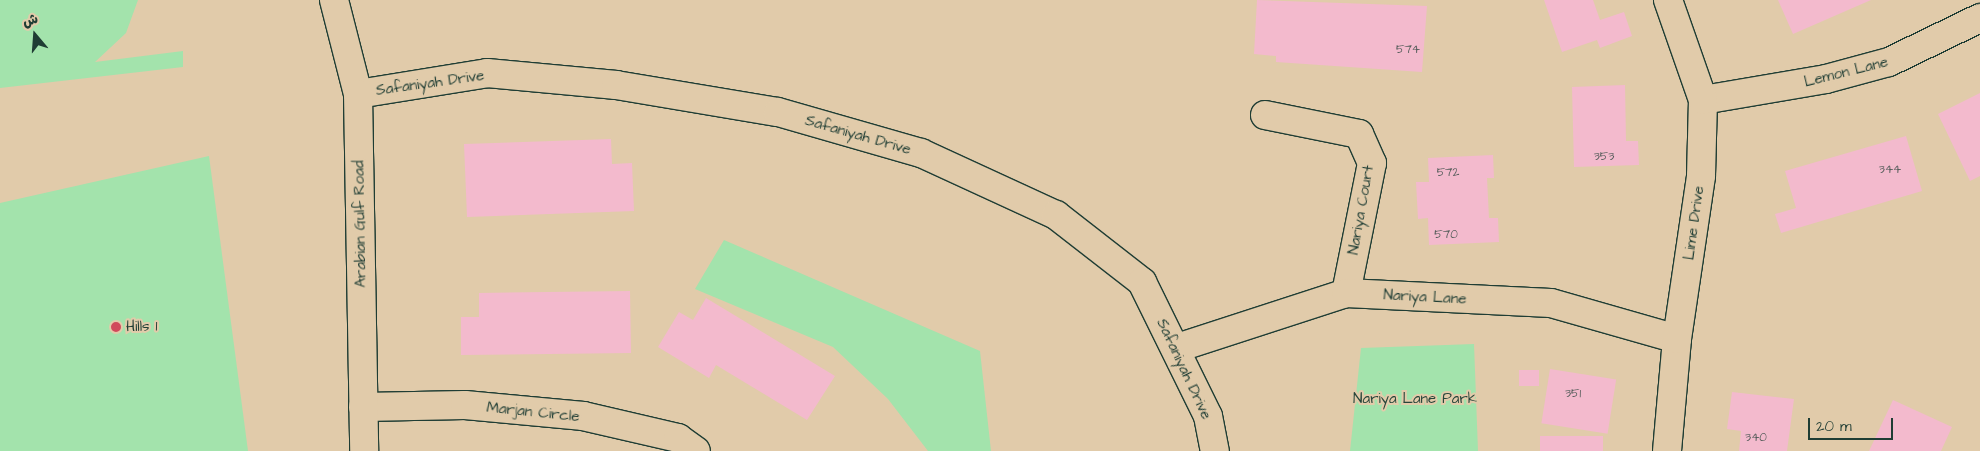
<!DOCTYPE html>
<meta charset="utf-8">
<style>
body{margin:0}
#map{position:relative;width:1980px;height:451px;overflow:hidden;background:#e1cbaa;font-family:"Architects Daughter","Playpen Sans Arabic",sans-serif}
div>[style]{position:absolute}
.green>*{inset:0;background:#a3e3ac}
.building>*{inset:0;background:#f3bacd;transform-origin:0 0}
.roads{filter:drop-shadow(1px 0 #1f3d34) drop-shadow(-1px 0 #1f3d34) drop-shadow(0 1px #1f3d34) drop-shadow(0 -1px #1f3d34)}
.street>*{height:28px;margin:-14px;padding:0 14px;transform-origin:14px;border-radius:14px;background:#e1cbaa}
.secondary>*{height:28px;margin:-14px;padding:0 14px;transform-origin:14px;border-radius:14px;background:#e1cbaa}
.dots>*{width:14px;height:14px;translate:-50% -50%;box-sizing:border-box;border:2px solid #e1cbaa;border-radius:50%}
span{translate:-50% -50%;white-space:nowrap;text-align:center;line-height:1.15;-webkit-text-stroke:4px #e1cbaa;paint-order:stroke}
.number-label{font-size:12px;color:#545c5a}
.number-label span{-webkit-text-stroke-width:0}
.street-label{font-size:15px;color:#1f3d34}
.poi-label{font-size:15px;color:#1f3d34}
.left{translate:0 -50%;text-align:left}
.park-label{font-size:15px;color:#26453a}
.north{position:absolute;left:10px;top:10px;width:50px;height:50px;-webkit-text-stroke:4px #e1cbaa;paint-order:stroke;rotate:342deg;font-size:14px;font-weight:700;line-height:20px;text-align:center;color:#1f3d34}
.north::after{content:'';display:block;margin:auto;width:18px;height:22px;background:#1f3d34;clip-path:polygon(50% 0,100% 100%,50% 72%,0 100%)}
.scale{position:absolute;left:1808px;top:418px;width:85px;height:22px;box-sizing:border-box;border:2px solid #1f3d34;border-top:0;padding-left:6px;font-size:15px;line-height:18px;white-space:nowrap;color:#1f3d34;-webkit-text-stroke:4px #e1cbaa;paint-order:stroke}
</style>
<div id="map">
<div class="green">
<div style="clip-path:polygon(0 0,138px 0,126px 33px,95px 62px,183px 51px,183px 67px,0 88px)"></div>
<div style="clip-path:polygon(209px 156px,248px 451px,0 451px,0 203px)"></div>
<div style="clip-path:polygon(724px 240px,980px 351px,991px 451px,928px 451px,888px 399px,833px 347px,695px 289px)"></div>
<div style="clip-path:polygon(1474px 344px,1478px 451px,1350px 451px,1361px 348px)"></div>
</div>
<div class="building">
<div style="clip-path:polygon(1257px 0,1427px 6px,1422px 72px,1276px 62px,1276px 56px,1254px 54px)"></div>
<div style="clip-path:polygon(1544px 0,1593px 0,1600px 20px,1624px 12px,1632px 36px,1600px 48px,1597px 40px,1562px 52px)"></div>
<div style="clip-path:polygon(1778px 0,1871px 0,1793px 34px)"></div>
<div style="clip-path:polygon(1625px 85px,1626px 141px,1638px 141px,1639px 165px,1574px 167px,1572px 87px)"></div>
<div style="clip-path:polygon(1980px 93px,1980px 176px,1970px 181px,1938px 114px)"></div>
<div style="clip-path:polygon(1906px 136px,1922px 191px,1781px 233px,1775px 214px,1796px 208px,1785px 171px)"></div>
<div style="clip-path:polygon(611px 139px,612px 164px,632px 163px,634px 211px,467px 217px,464px 144px)"></div>
<div style="clip-path:polygon(1493px 155px,1494px 178px,1487px 178px,1489px 218px,1498px 218px,1499px 242px,1429px 245px,1428px 218px,1418px 219px,1416px 182px,1429px 182px,1428px 158px)"></div>
<div style="clip-path:polygon(630px 291px,631px 353px,461px 355px,461px 317px,479px 317px,479px 293px)"></div>
<div style="clip-path:polygon(706px 298px,835px 376px,807px 420px,716px 365px,709px 378px,658px 347px,679px 312px,693px 320px)"></div>
<div style="left:1550px;top:369px;width:67px;height:55px;rotate:9deg"></div>
<div style="left:1539px;top:370px;width:16px;height:20px;rotate:90deg"></div>
<div style="clip-path:polygon(1732px 392px,1794px 399px,1787px 451px,1739px 451px,1741px 431px,1727px 429px)"></div>
<div style="clip-path:polygon(1893px 400px,1952px 427px,1941px 451px,1869px 451px)"></div>
<div style="left:1603px;top:436px;width:15px;height:63px;rotate:90deg"></div>
</div>
<div class="roads">
<div class="street">
<div style="left:358px;top:94px;width:131px;rotate:-9.2deg"></div>
<div style="left:487px;top:73px;width:130px;rotate:5.3deg"></div>
<div style="left:616px;top:85px;width:164px;rotate:9.5deg"></div>
<div style="left:778px;top:112px;width:149px;rotate:16deg"></div>
<div style="left:921px;top:153px;width:149px;rotate:24.7deg"></div>
<div style="left:1056px;top:215px;width:109px;rotate:37.9deg"></div>
<div style="left:1142px;top:282px;width:149px;rotate:63.8deg"></div>
<div style="left:1208px;top:416px;width:36px;rotate:79deg"></div>
<div style="left:1703px;top:100px;width:125px;rotate:-9.7deg"></div>
<div style="left:1826px;top:79px;width:65px;rotate:-15.1deg"></div>
<div style="left:1889px;top:62px;width:101px;rotate:-25.8deg"></div>
<div style="left:1265px;top:115px;width:96px;rotate:11.4deg"></div>
<div style="left:1359px;top:134px;width:32px;rotate:66deg"></div>
<div style="left:1372px;top:163px;width:133px;rotate:101.3deg"></div>
<div style="left:1177px;top:348px;width:178px;rotate:-18deg"></div>
<div style="left:1346px;top:293px;width:205px;rotate:2.8deg"></div>
<div style="left:1551px;top:303px;width:131px;rotate:15.9deg"></div>
<div style="left:363px;top:407px;width:102px;rotate:-1.1deg"></div>
<div style="left:465px;top:405px;width:119px;rotate:5.3deg"></div>
<div style="left:583px;top:416px;width:98px;rotate:13deg"></div>
<div style="left:678px;top:438px;width:22px;rotate:36deg"></div>
<div style="left:1667px;top:451px;width:112px;rotate:-84.9deg"></div>
<div style="left:1677px;top:339px;width:165px;rotate:-81.6deg"></div>
<div style="left:1701px;top:176px;width:76px;rotate:-88.5deg"></div>
<div style="left:1703px;top:100px;width:106px;rotate:-109.3deg"></div>
</div>
<div class="secondary">
<div style="left:334px;top:0;width:97px;rotate:75.7deg"></div>
<div style="left:358px;top:94px;width:357px;rotate:89deg"></div>
</div>
</div>
<div class="dots">
<div style="left:116px;top:327px;background:#d1495b"></div>
</div>
<div class="number-label">
<span style="left:1408px;top:50px">574</span>
<span style="left:1604px;top:157px">353</span>
<span style="left:1890px;top:170px">344</span>
<span style="left:1448px;top:173px">572</span>
<span style="left:1446px;top:235px">570</span>
<span style="left:1573px;top:394px">351</span>
<span style="left:1756px;top:438px">340</span>
</div>
<div class="street-label">
<span style="left:1846px;top:72px;rotate:-14deg">Lemon Lane</span>
<span style="left:430px;top:83px;rotate:-8deg">Safaniyah Drive</span>
<span style="left:858px;top:135px;rotate:16deg">Safaniyah Drive</span>
<span style="left:1361px;top:210px;rotate:-80deg">Nariya Court</span>
<span style="left:1694px;top:223px;rotate:-82deg">Lime Drive</span>
<span style="left:360px;top:224px;rotate:-91deg">Arabian Gulf Road</span>
<span style="left:1425px;top:297px;rotate:3deg">Nariya Lane</span>
<span style="left:1184px;top:369px;rotate:65deg">Safaniyah Drive</span>
<span style="left:533px;top:412px;rotate:6deg">Marjan Circle</span>
</div>
<div class="poi-label">
<span class="left" style="left:126px;top:327px">Hills 1</span>
</div>
<div class="park-label">
<span style="left:1415px;top:399px">Nariya Lane Park</span>
</div>
<div class="north">ش</div>
<div class="scale">20 m</div>
</div>
